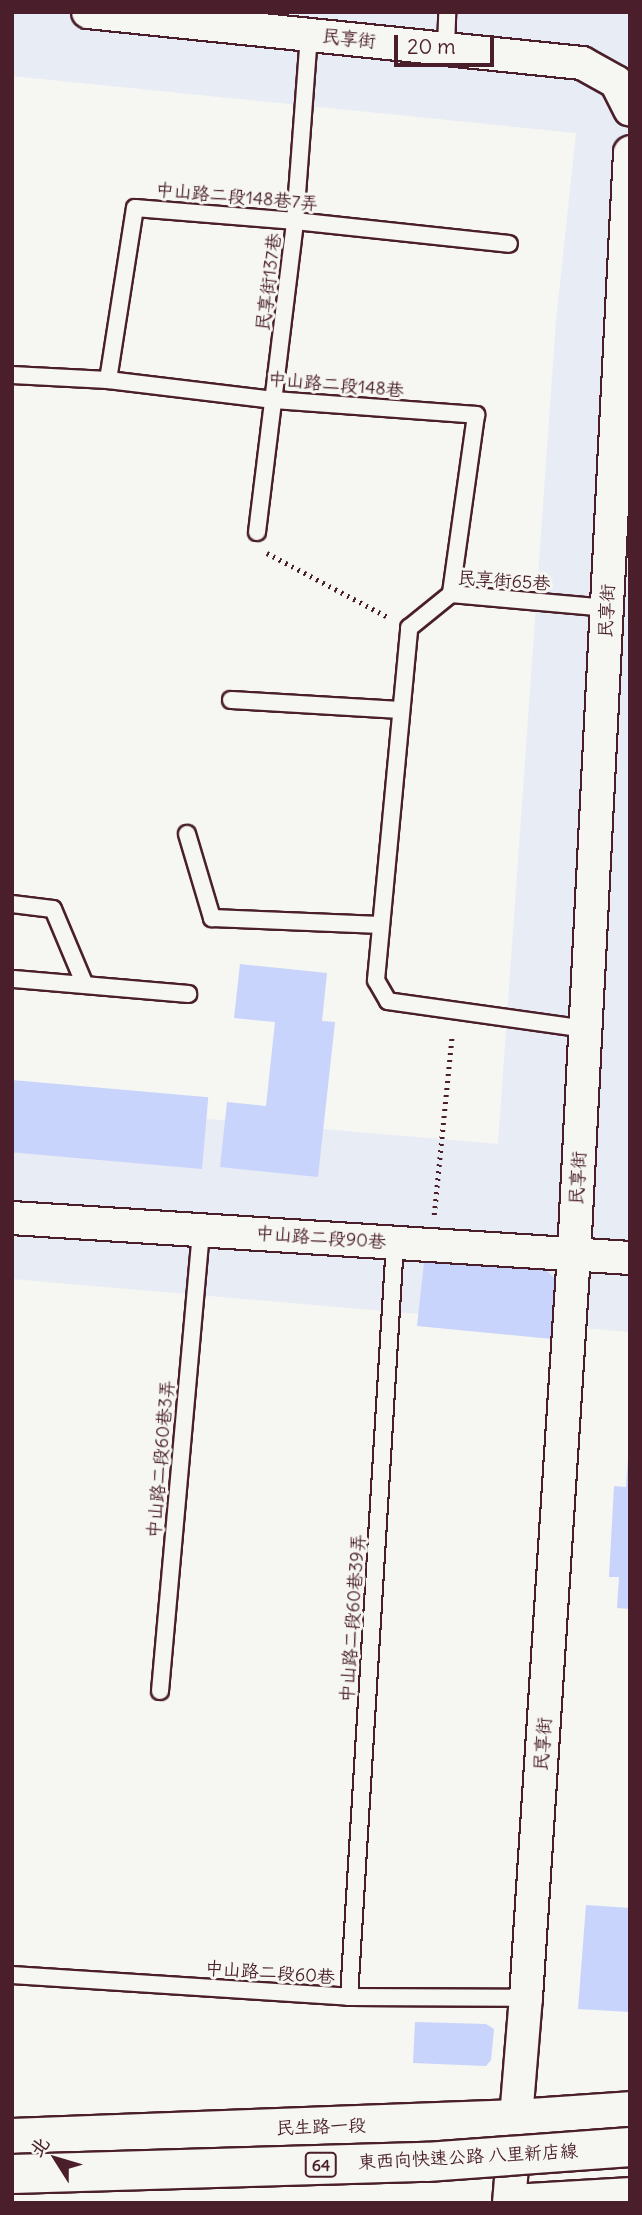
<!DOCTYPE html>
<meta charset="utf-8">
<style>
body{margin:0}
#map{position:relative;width:642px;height:2215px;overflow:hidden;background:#f6f6f2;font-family:Delius,"LXGW WenKai TC",sans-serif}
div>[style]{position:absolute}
.built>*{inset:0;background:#e8ecf5}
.building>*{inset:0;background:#c8d4fb;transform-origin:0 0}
.path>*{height:4.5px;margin-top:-2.25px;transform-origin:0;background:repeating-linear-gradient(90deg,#4a1f2b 0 2px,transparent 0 7px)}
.roads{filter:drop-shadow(2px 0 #4a1f2b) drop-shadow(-2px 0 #4a1f2b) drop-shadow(0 2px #4a1f2b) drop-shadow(0 -2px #4a1f2b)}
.service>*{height:16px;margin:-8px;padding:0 8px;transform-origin:8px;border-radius:8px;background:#f6f6f2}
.minor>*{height:32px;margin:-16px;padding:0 16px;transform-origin:16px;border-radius:16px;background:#f6f6f2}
.secondary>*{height:38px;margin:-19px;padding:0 19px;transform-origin:19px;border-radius:19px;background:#f6f6f2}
.trunk>*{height:38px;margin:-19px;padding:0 19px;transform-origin:19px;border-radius:19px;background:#f6f6f2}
.bridges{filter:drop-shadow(2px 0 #4a1f2b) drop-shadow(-2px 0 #4a1f2b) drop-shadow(0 2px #4a1f2b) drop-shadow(0 -2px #4a1f2b)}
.trunk-bridge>*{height:38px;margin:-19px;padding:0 19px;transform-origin:19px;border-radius:19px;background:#f6f6f2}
span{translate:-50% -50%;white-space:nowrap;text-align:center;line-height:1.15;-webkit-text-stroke:6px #f6f6f2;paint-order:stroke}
.shield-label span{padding:2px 5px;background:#f6f6f2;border:2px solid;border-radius:5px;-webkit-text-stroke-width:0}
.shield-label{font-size:16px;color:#4a1f2b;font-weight:700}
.street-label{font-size:18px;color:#4a1f2b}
.frame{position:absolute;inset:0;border:14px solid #4a1f2b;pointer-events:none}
.north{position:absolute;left:21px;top:2124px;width:70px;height:70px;-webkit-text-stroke:5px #f6f6f2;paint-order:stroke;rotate:307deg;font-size:19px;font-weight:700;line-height:28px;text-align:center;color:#4a1f2b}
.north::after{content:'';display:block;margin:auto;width:24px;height:32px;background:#4a1f2b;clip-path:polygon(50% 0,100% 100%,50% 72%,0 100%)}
.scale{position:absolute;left:394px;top:35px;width:100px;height:32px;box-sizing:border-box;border:4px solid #4a1f2b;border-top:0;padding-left:9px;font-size:21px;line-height:24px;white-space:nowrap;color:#4a1f2b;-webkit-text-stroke:5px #f6f6f2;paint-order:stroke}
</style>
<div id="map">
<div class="built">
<div style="clip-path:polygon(12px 12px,630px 12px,630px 1332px,12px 1279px,12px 1102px,498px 1144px,556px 321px,576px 133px,12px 76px)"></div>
</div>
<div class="building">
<div style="clip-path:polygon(240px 964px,327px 973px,322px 1021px,335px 1022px,318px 1177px,220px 1167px,227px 1102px,266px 1106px,275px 1022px,234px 1018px)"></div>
<div style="left:12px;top:1080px;width:197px;height:72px;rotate:5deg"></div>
<div style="clip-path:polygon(425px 1253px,536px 1260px,555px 1279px,552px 1339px,417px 1326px)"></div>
<div style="clip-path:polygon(628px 1457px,630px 1457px,630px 1609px,617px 1608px,619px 1577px,609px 1577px,614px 1486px,626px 1487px)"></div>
<div style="clip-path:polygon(586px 1905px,630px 1908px,630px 2012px,578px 2009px)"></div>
<div style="clip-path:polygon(415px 2022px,486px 2024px,494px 2029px,491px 2060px,486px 2066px,413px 2063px)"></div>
</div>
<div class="path">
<div style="left:267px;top:553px;width:139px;rotate:27.9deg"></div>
<div style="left:434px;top:1215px;width:181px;rotate:-84.3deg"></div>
</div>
<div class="roads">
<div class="service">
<div style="left:446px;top:49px;width:37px;rotate:-88deg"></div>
<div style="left:12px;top:375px;width:96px;rotate:3deg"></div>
<div style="left:108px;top:380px;width:167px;rotate:6.9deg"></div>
<div style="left:274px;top:400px;width:203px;rotate:4.2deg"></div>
<div style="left:476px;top:415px;width:181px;rotate:98deg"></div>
<div style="left:108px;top:380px;width:174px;rotate:-81.1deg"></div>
<div style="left:135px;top:208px;width:161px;rotate:4.6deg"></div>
<div style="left:295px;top:221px;width:215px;rotate:6.1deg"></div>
<div style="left:257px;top:532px;width:313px;rotate:-83deg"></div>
<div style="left:295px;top:221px;width:187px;rotate:-85.7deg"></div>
<div style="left:231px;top:700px;width:170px;rotate:3.4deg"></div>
<div style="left:187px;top:834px;width:88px;rotate:73.4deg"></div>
<div style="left:212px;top:918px;width:169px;rotate:2.4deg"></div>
<div style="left:12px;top:904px;width:41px;rotate:7deg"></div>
<div style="left:53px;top:909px;width:82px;rotate:67.2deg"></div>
<div style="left:14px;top:979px;width:175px;rotate:4.9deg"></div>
<div style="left:586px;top:1029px;width:200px;rotate:-172deg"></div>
<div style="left:388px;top:1001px;width:24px;rotate:-120deg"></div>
<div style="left:376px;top:980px;width:354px;rotate:-84.6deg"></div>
<div style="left:409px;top:628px;width:54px;rotate:-39deg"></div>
<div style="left:451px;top:594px;width:157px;rotate:5.1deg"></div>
<div style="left:160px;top:1691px;width:463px;rotate:-84.9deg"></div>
<div style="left:12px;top:1975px;width:338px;rotate:3.7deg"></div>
<div style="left:349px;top:1997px;width:177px;rotate:0.3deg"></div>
<div style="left:349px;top:1997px;width:756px;rotate:-86.51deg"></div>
</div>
<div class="minor">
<div style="left:88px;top:12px;width:497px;rotate:5.9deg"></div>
<div style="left:582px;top:63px;width:39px;rotate:29deg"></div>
<div style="left:616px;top:82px;width:31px;rotate:63deg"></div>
<div style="left:12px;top:1218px;width:619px;rotate:3.7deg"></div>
<div style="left:509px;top:2203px;width:206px;rotate:-85.3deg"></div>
<div style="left:526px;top:1998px;width:746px;rotate:-86.31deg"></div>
<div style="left:574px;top:1254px;width:1103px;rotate:-87.09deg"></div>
</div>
<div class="secondary">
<div style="left:12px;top:2138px;width:505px;rotate:-2.15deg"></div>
<div style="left:517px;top:2119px;width:113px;rotate:-4deg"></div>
</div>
<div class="trunk">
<div style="left:527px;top:2203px;width:103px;rotate:-3.3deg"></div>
</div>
</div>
<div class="bridges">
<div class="trunk-bridge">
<div style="left:12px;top:2174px;width:415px;rotate:-1.7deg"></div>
<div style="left:427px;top:2162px;width:204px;rotate:-4.2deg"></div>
</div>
</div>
<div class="shield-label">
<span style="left:321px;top:2165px">64</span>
</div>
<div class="street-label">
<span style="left:349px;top:39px;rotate:6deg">民享街</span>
<span style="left:237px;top:197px;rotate:5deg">中山路二段148巷7弄</span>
<span style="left:269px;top:282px;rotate:-83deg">民享街137巷</span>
<span style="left:336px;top:385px;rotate:5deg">中山路二段148巷</span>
<span style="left:504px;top:581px;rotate:4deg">民享街65巷</span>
<span style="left:607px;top:611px;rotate:-87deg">民享街</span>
<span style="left:578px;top:1178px;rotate:-87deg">民享街</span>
<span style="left:321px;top:1238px;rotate:4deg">中山路二段90巷</span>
<span style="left:161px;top:1459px;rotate:-85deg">中山路二段60巷3弄</span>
<span style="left:353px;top:1618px;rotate:-86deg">中山路二段60巷39弄</span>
<span style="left:543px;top:1744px;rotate:-86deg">民享街</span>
<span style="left:270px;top:1973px;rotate:4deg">中山路二段60巷</span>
<span style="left:321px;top:2127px;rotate:-2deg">民生路一段</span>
<span style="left:468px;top:2157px;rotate:-3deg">東西向快速公路 八里新店線</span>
</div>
<div class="frame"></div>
<div class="north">北</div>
<div class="scale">20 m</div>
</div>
